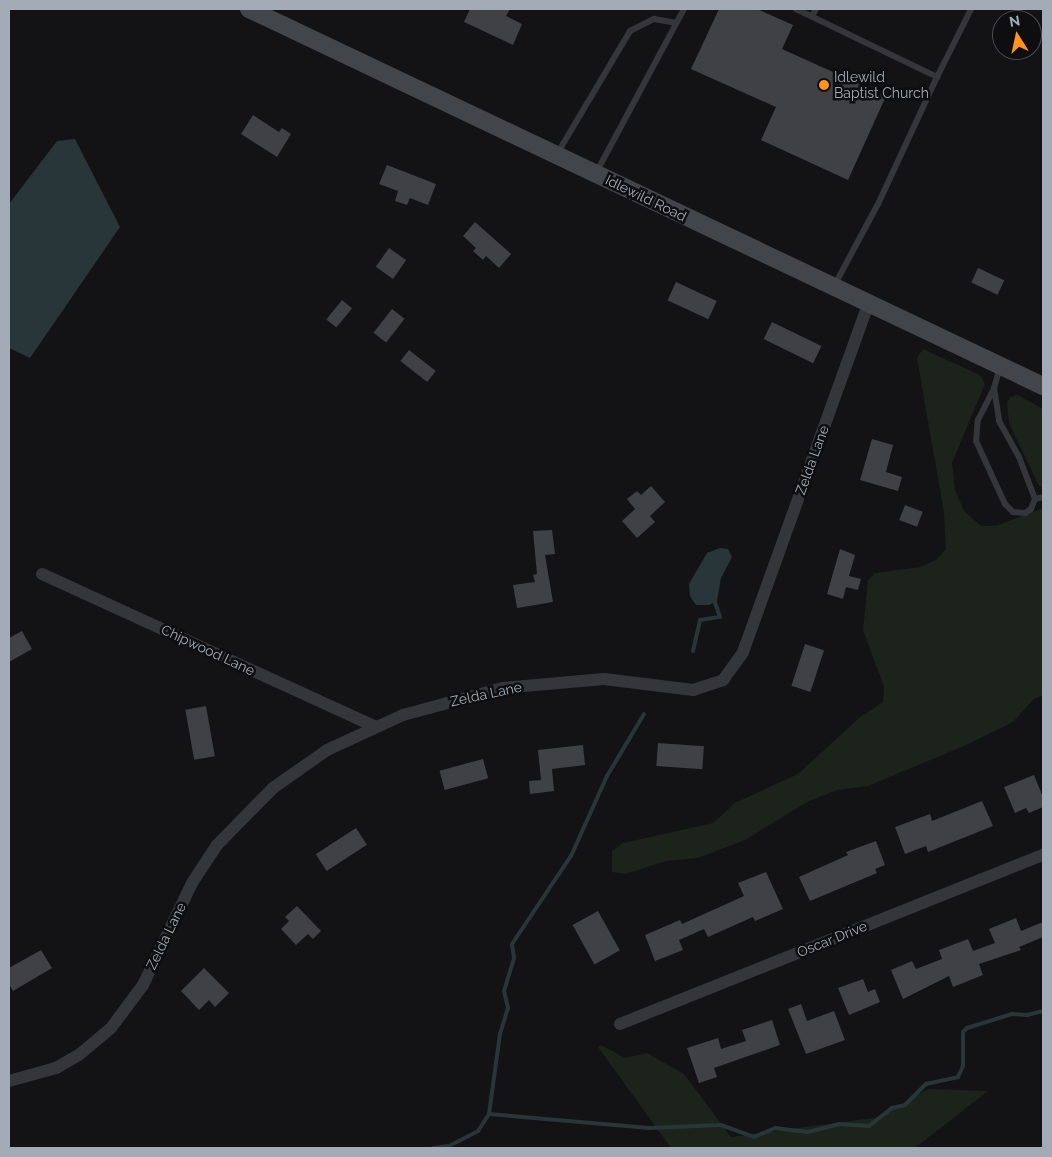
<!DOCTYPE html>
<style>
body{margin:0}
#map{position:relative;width:1052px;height:1157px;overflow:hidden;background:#131315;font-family:Raleway,sans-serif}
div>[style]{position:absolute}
.green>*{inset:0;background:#1b231b}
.water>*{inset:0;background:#283539}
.stream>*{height:4px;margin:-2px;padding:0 2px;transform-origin:2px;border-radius:2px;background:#283539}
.building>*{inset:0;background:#3f4145;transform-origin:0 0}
.lane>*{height:6px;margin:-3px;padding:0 3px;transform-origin:3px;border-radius:3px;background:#34363a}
.street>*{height:12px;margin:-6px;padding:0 6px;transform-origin:6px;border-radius:6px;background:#34363a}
.secondary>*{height:18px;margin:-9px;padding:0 9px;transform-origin:9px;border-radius:9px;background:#42454a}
.dots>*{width:14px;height:14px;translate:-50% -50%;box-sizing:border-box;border:2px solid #0e0e10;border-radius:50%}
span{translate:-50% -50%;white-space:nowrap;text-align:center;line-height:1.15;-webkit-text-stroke:5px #0e0e10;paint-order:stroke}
.poi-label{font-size:14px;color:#a3acb6}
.left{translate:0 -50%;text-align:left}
.street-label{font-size:14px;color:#a3acb6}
.frame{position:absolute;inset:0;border:10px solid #a3acb6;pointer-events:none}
.north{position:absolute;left:992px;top:10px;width:50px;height:50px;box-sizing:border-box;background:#0e0e10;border:1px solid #4a4d52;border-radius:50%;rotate:350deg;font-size:14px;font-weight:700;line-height:20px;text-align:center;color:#a3acb6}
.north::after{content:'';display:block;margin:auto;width:18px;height:22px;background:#ff9221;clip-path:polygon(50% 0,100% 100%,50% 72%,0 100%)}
</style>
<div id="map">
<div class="green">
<div style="clip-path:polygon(923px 349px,980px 375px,985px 384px,952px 463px,955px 490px,964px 511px,981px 526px,996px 526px,1043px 508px,1043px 695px,1034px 699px,1013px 722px,964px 746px,868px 786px,837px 790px,807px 802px,745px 840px,698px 858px,666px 861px,625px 874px,612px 872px,612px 851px,623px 843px,713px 823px,735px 803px,798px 774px,859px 718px,883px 702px,884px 687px,863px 630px,868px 580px,875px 573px,920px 567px,936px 560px,946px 549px,944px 513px,917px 358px)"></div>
<div style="clip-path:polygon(1018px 395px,1043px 409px,1043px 489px,1038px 484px,1009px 423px,1007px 403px,1010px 397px)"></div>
<div style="clip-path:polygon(601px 1045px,625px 1058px,647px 1053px,684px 1074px,731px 1137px,881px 1117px,928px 1089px,988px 1091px,915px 1148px,671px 1148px,598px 1047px)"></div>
</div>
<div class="water">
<div style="clip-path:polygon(75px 139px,120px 227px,30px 358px,9px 348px,9px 204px,57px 141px)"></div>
<div style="clip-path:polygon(720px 548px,728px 549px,732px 557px,721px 578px,717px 601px,709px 605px,696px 605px,690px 596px,689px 584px,707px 553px)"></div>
</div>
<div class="stream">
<div style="left:693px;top:651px;width:32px;rotate:-77deg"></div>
<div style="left:700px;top:620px;width:20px;rotate:-9deg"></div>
<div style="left:720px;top:617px;width:18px;rotate:-109deg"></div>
<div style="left:489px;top:1114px;width:161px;rotate:5deg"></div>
<div style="left:649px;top:1128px;width:72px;rotate:-2.4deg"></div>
<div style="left:721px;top:1125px;width:35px;rotate:20deg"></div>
<div style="left:754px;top:1137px;width:23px;rotate:-23deg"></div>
<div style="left:775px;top:1128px;width:33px;rotate:7deg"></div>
<div style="left:808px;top:1132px;width:32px;rotate:-14deg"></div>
<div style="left:839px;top:1124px;width:30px;rotate:4deg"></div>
<div style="left:869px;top:1126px;width:29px;rotate:-38deg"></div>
<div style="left:892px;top:1108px;width:13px;rotate:-13deg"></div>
<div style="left:905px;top:1105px;width:30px;rotate:-45deg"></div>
<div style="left:926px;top:1084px;width:33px;rotate:-12deg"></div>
<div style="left:958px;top:1077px;width:12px;rotate:-66deg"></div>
<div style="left:963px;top:1066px;width:34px;rotate:-90deg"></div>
<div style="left:963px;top:1032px;width:6px;rotate:-45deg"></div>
<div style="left:967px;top:1028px;width:47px;rotate:-17.3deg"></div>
<div style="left:1012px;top:1014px;width:15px;rotate:4deg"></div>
<div style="left:1027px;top:1015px;width:16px;rotate:-14deg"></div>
<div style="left:433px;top:1148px;width:16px;rotate:-7deg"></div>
<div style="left:449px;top:1146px;width:33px;rotate:-27deg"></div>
<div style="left:478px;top:1131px;width:20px;rotate:-57deg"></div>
<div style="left:489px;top:1114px;width:81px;rotate:-82.2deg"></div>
<div style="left:500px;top:1034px;width:27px;rotate:-73deg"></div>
<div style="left:508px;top:1008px;width:17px;rotate:-103deg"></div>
<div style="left:504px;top:991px;width:34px;rotate:-73deg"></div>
<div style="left:514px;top:958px;width:14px;rotate:-98deg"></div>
<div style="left:512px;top:944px;width:106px;rotate:-56.2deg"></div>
<div style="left:571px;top:856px;width:88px;rotate:-65.8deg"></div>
<div style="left:607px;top:776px;width:72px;rotate:-59.2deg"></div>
</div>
<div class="building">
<div style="clip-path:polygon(470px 9px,510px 9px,506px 16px,522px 24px,513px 45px,464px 22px)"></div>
<div style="clip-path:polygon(719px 9px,757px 9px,793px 25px,782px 49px,886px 96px,848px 180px,761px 140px,776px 107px,691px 69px)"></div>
<div style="clip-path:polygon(253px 115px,279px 132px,282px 128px,291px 134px,277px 157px,241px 134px)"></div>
<div style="clip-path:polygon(387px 165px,436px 184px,428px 205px,410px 198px,407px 205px,395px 201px,398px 191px,379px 184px)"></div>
<div style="clip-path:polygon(475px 222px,511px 254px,499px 268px,486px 256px,483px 260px,473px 251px,476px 248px,463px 236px)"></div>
<div style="left:389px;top:248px;width:21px;height:23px;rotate:35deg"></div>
<div style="left:978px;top:268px;width:29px;height:16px;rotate:25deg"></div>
<div style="left:676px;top:282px;width:45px;height:20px;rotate:25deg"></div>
<div style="left:342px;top:300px;width:13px;height:25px;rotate:39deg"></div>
<div style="left:392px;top:309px;width:16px;height:30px;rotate:38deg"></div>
<div style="left:772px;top:322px;width:55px;height:19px;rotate:26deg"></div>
<div style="left:409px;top:350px;width:34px;height:14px;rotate:38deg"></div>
<div style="clip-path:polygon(872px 439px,893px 445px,886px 472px,902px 477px,898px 491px,860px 480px)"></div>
<div style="clip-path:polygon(651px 486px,665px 502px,650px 516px,655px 522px,637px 538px,622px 521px,635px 509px,627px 499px,637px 491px,641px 495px)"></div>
<div style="left:905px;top:505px;width:19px;height:16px;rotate:21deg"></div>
<div style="clip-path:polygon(552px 530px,555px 554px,545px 555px,553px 602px,517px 608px,513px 585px,535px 582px,533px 575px,537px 574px,533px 531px)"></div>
<div style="clip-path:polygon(840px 549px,855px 555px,849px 576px,861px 579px,858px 590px,846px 587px,843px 599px,827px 594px)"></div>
<div style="clip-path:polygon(22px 631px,32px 649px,9px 662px,9px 638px)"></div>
<div style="left:805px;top:644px;width:20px;height:44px;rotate:18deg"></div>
<div style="left:206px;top:706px;width:51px;height:21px;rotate:80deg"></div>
<div style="left:658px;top:743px;width:46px;height:23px;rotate:4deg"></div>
<div style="clip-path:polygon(583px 745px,585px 765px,552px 769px,554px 791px,530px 794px,529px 781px,541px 780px,538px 750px)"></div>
<div style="left:483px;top:759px;width:20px;height:45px;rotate:75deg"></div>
<div style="clip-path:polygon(1034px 775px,1043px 797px,1043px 807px,1029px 813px,1026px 808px,1015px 813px,1004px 787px)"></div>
<div style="clip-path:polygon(982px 801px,993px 826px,928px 852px,926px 846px,905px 854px,895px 827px,930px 814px,932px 821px)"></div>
<div style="left:356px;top:828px;width:20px;height:48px;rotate:57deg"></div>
<div style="clip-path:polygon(876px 841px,885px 865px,875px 869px,877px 873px,810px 901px,799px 877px,848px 855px,846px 852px)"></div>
<div style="clip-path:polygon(766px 872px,783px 909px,755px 921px,753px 917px,708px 937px,704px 929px,679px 940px,683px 950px,655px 961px,645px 935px,680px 920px,682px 924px,744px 896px,738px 883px)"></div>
<div style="clip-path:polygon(297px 906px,321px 931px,313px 939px,308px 934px,296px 945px,281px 929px,289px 921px,285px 917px)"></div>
<div style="left:598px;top:911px;width:45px;height:29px;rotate:61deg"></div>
<div style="clip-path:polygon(1016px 918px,1021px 931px,1043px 922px,1043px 937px,1019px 947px,1021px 950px,979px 964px,983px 975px,953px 987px,949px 976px,903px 999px,891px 970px,912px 961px,916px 969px,942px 959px,939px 950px,968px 939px,973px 951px,995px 943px,989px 929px)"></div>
<div style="clip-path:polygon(41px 950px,52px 968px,13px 991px,9px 984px,9px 968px)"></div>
<div style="clip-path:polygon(204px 968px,229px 993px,215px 1007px,209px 1000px,199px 1010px,181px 991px)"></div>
<div style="clip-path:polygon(863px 979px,868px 992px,875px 989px,880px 1002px,849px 1015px,838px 988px)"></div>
<div style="clip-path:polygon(801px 1004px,807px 1021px,834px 1011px,845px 1040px,806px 1054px,788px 1009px)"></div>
<div style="clip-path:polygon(772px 1020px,780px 1045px,714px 1068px,717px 1077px,699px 1083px,687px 1048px,718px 1038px,721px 1049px,746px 1041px,742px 1030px)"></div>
</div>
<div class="lane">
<div style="left:796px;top:9px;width:157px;rotate:25.7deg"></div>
<div style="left:937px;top:77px;width:140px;rotate:114.9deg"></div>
<div style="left:878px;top:204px;width:93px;rotate:118.2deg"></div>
<div style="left:812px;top:16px;width:8px;rotate:-60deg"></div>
<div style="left:937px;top:77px;width:76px;rotate:-63.4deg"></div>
<div style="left:557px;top:154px;width:143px;rotate:-59.3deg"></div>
<div style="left:630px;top:31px;width:27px;rotate:-27deg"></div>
<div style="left:654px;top:19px;width:22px;rotate:10deg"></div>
<div style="left:596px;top:173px;width:186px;rotate:-61.8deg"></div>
<div style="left:994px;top:388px;width:33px;rotate:81deg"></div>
<div style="left:999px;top:421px;width:41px;rotate:60.9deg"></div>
<div style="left:1019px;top:457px;width:45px;rotate:69.1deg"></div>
<div style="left:1035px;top:499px;width:11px;rotate:112deg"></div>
<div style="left:1031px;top:509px;width:7px;rotate:146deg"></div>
<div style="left:1025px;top:513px;width:12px;rotate:-175deg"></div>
<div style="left:1013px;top:512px;width:11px;rotate:-135deg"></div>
<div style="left:1005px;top:504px;width:69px;rotate:-114.7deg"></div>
<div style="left:976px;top:441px;width:21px;rotate:-85deg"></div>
<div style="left:978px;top:420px;width:36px;rotate:-63deg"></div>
<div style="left:994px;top:388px;width:22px;rotate:-74deg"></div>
<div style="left:1035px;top:499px;width:8px;rotate:-14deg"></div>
</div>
<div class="street">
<div style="left:42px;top:574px;width:365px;rotate:24.6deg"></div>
<div style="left:620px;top:1024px;width:456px;rotate:-21.8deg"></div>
<div style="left:9px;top:1081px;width:49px;rotate:-15.5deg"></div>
<div style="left:56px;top:1068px;width:28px;rotate:-30deg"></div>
<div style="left:80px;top:1054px;width:40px;rotate:-40deg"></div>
<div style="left:111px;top:1028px;width:54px;rotate:-53.3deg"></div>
<div style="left:143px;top:985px;width:113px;rotate:-64.3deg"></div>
<div style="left:192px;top:883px;width:45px;rotate:-56.7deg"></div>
<div style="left:217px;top:845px;width:80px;rotate:-45.5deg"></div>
<div style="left:273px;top:788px;width:66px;rotate:-35.1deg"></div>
<div style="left:327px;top:750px;width:84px;rotate:-24.7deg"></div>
<div style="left:403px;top:715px;width:104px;rotate:-15.1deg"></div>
<div style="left:503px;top:688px;width:101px;rotate:-5.1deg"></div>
<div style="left:604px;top:679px;width:90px;rotate:7deg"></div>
<div style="left:693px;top:690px;width:32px;rotate:-18deg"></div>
<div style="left:723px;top:680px;width:34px;rotate:-54deg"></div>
<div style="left:743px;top:652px;width:370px;rotate:-70.2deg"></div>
</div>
<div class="secondary">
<div style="left:249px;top:9px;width:879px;rotate:25.4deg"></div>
</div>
<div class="dots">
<div style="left:824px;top:85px;background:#ff9221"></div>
</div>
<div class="poi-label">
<span class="left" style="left:834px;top:85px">Idlewild<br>Baptist Church</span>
</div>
<div class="street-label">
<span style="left:646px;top:198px;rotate:26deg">Idlewild Road</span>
<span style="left:812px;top:460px;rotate:-70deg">Zelda Lane</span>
<span style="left:208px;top:650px;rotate:25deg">Chipwood Lane</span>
<span style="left:486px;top:694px;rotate:-12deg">Zelda Lane</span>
<span style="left:166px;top:936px;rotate:-64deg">Zelda Lane</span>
<span style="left:832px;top:939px;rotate:-22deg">Oscar Drive</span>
</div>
<div class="frame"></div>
<div class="north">N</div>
</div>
